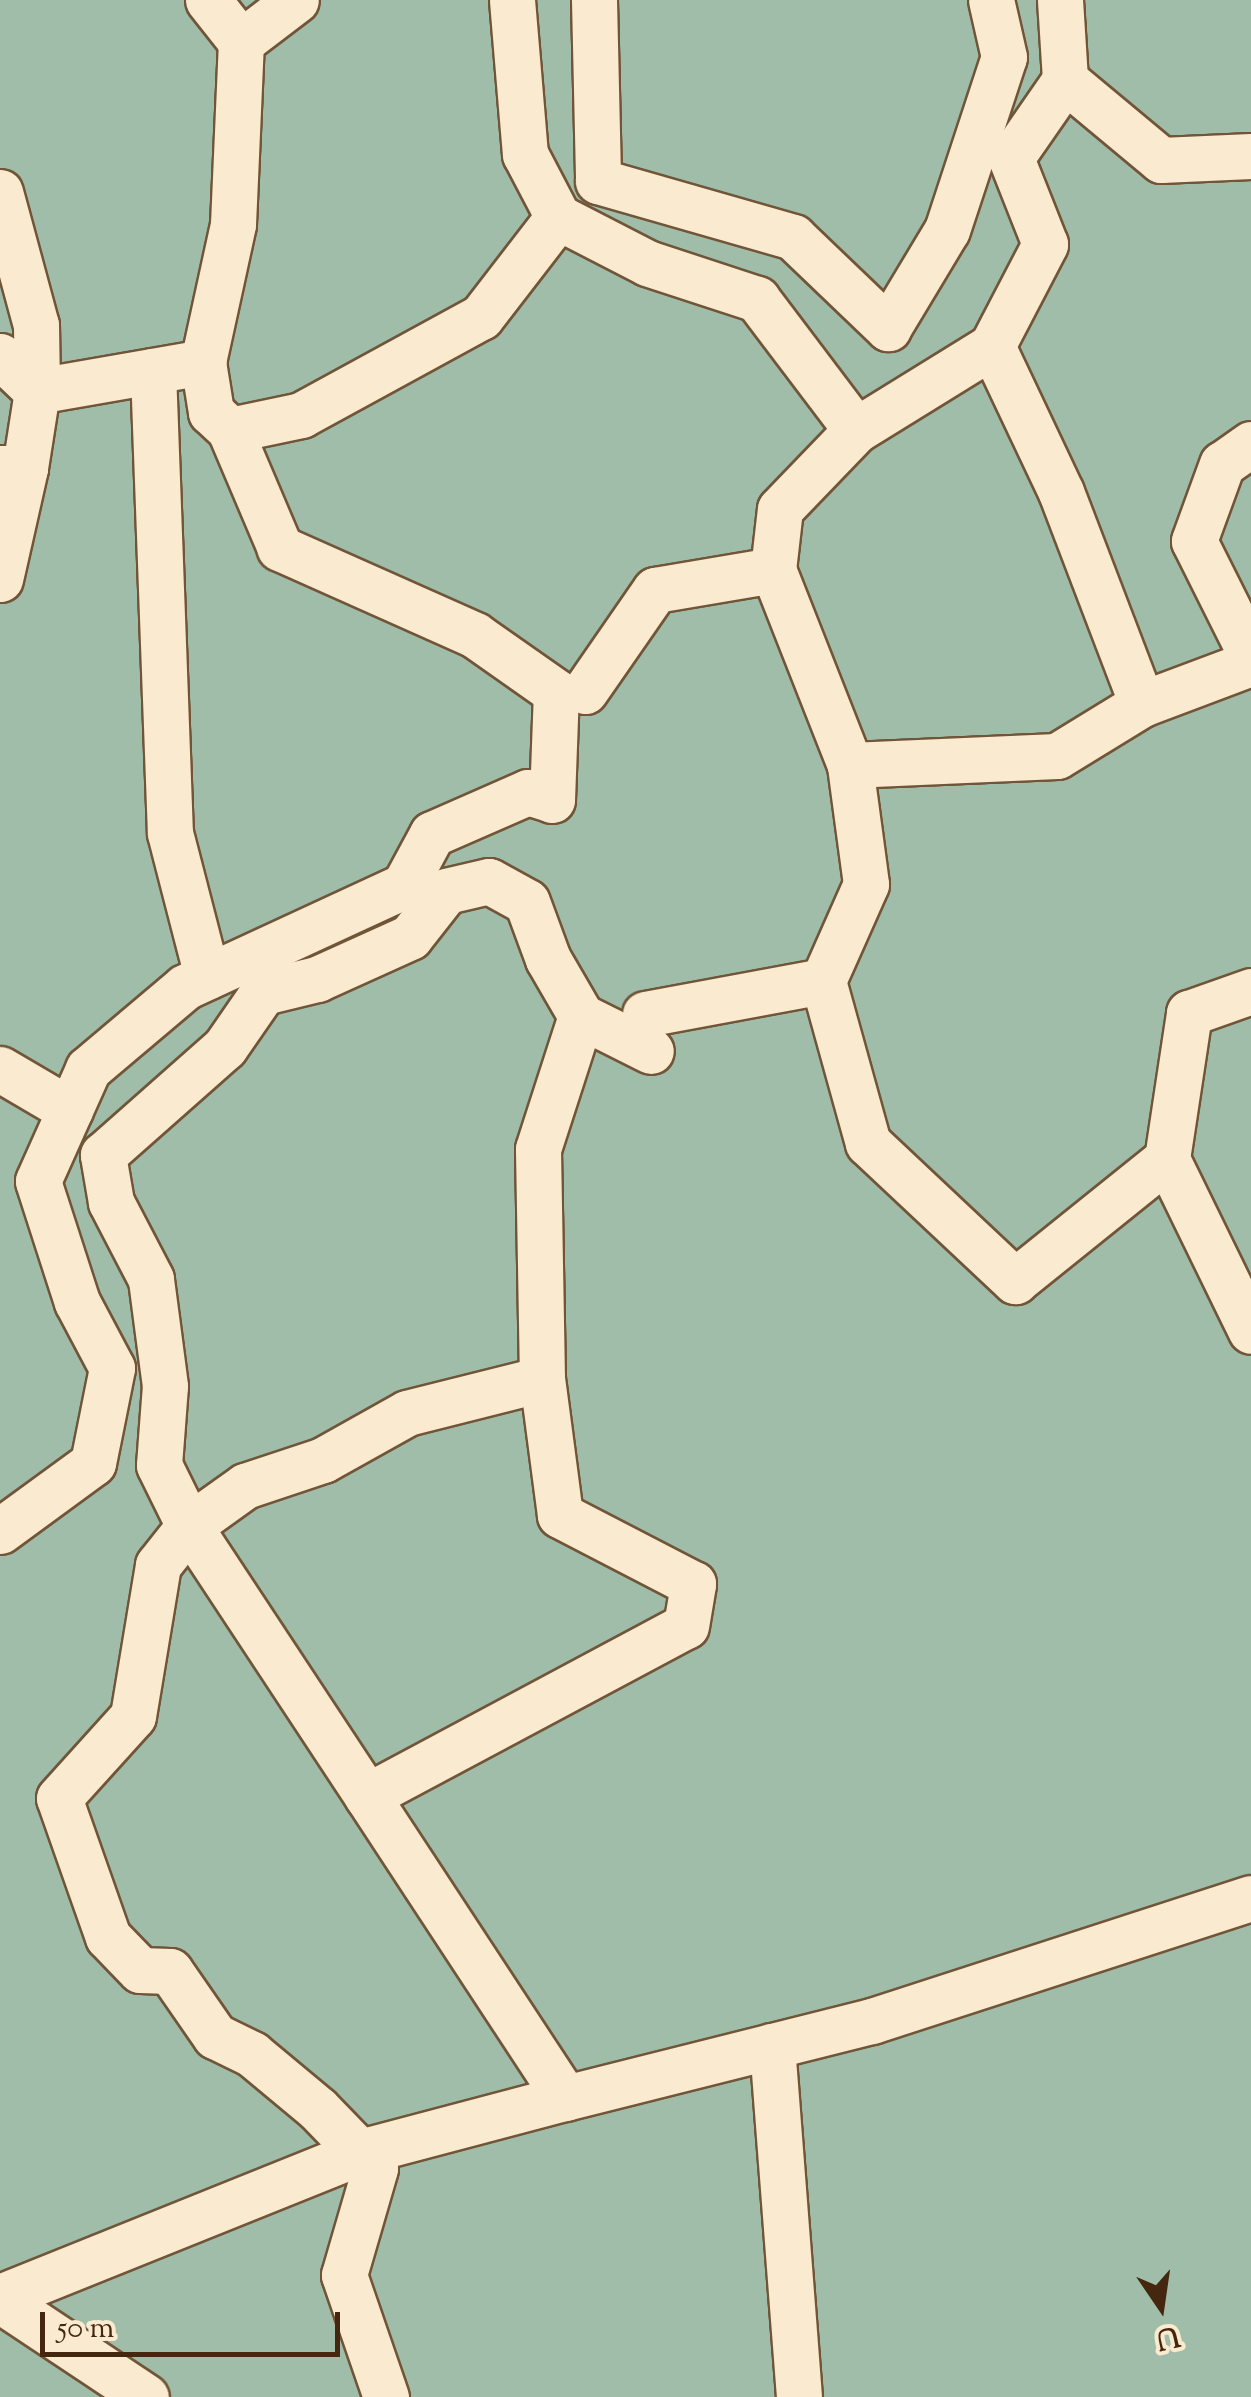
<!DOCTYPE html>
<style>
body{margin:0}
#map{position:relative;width:1251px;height:2397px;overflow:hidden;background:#f8deb7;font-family:"Sorts Mill Goudy",serif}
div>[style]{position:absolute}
.water>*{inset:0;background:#9fbda9;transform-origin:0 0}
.roads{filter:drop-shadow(2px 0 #715538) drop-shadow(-2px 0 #715538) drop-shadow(0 2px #715538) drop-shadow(0 -2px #715538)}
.minor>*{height:45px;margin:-22.5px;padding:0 22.5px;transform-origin:22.5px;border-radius:22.5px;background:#faead0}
span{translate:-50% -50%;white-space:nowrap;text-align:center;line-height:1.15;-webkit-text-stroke:8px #faead0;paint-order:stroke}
.north{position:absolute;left:1111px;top:2257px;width:100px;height:100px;-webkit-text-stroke:8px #faead0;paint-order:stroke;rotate:167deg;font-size:28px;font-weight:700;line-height:40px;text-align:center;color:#44270e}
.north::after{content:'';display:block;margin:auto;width:35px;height:45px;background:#44270e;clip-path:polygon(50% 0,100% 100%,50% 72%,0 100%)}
.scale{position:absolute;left:40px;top:2312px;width:300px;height:45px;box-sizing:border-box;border:5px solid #44270e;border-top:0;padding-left:12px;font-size:30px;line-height:35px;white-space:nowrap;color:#44270e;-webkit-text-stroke:8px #faead0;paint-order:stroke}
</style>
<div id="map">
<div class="water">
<div style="left:0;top:0;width:1251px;height:2397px"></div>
</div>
<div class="roads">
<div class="minor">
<div style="left:208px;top:0;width:53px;rotate:51.8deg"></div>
<div style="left:241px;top:42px;width:69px;rotate:-37.4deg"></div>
<div style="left:512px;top:0;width:155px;rotate:85.2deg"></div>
<div style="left:525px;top:154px;width:71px;rotate:62.4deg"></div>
<div style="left:594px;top:0;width:181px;rotate:88.7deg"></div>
<div style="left:598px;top:181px;width:203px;rotate:16deg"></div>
<div style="left:793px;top:237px;width:132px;rotate:43.8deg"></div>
<div style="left:888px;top:328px;width:114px;rotate:-59deg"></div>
<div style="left:947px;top:230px;width:182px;rotate:-71.8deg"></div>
<div style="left:1004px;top:57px;width:58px;rotate:-102.8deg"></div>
<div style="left:1060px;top:0;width:80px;rotate:86.4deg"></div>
<div style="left:0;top:192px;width:138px;rotate:74.9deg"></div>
<div style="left:36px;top:325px;width:66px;rotate:89.1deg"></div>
<div style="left:37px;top:391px;width:78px;rotate:98.9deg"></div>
<div style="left:25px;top:468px;width:25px;rotate:180deg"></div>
<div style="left:0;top:356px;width:51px;rotate:43.4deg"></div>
<div style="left:203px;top:362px;width:51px;rotate:80.9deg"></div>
<div style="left:211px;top:412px;width:26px;rotate:43deg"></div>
<div style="left:230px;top:430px;width:73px;rotate:-11.9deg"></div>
<div style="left:301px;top:415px;width:205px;rotate:-28.6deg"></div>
<div style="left:481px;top:317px;width:126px;rotate:-52.4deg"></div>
<div style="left:558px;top:217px;width:100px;rotate:27.3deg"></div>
<div style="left:647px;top:263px;width:116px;rotate:18.1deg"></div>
<div style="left:757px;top:299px;width:164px;rotate:52.9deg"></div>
<div style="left:153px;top:371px;width:462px;rotate:87.9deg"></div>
<div style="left:170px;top:833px;width:148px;rotate:75.5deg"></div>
<div style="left:37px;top:391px;width:169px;rotate:-9.9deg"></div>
<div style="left:203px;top:362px;width:141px;rotate:-77.7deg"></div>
<div style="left:233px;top:224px;width:182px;rotate:-87.5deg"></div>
<div style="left:1251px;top:444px;width:35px;rotate:145deg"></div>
<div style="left:1222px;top:464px;width:82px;rotate:110deg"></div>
<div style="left:1194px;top:541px;width:127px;rotate:63.4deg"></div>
<div style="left:0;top:579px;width:114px;rotate:-77.3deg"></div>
<div style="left:585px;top:691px;width:123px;rotate:-55.3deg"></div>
<div style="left:655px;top:590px;width:120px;rotate:-9.6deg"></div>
<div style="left:1142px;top:704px;width:227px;rotate:-110.9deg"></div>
<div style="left:1061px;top:492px;width:161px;rotate:-115.3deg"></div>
<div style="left:992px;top:346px;width:115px;rotate:-62.5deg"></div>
<div style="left:1045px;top:244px;width:92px;rotate:-111.6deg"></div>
<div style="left:1011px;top:158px;width:95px;rotate:-55.3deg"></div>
<div style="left:1065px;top:80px;width:125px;rotate:39.8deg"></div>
<div style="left:1161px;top:160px;width:90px;rotate:-2.5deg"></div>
<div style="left:850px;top:765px;width:210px;rotate:-111.5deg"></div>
<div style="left:773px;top:570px;width:61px;rotate:-83.5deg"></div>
<div style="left:780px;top:509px;width:110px;rotate:-46.1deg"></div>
<div style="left:856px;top:430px;width:160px;rotate:-31.7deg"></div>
<div style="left:823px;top:981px;width:106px;rotate:-66.1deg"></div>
<div style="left:866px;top:884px;width:120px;rotate:-97.7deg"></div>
<div style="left:850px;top:765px;width:207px;rotate:-2.5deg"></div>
<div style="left:1057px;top:756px;width:100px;rotate:-31.5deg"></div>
<div style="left:1142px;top:704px;width:116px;rotate:-20.6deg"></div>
<div style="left:645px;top:1014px;width:181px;rotate:-10.5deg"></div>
<div style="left:823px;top:981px;width:168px;rotate:74.5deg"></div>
<div style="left:868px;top:1143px;width:202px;rotate:43.2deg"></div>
<div style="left:1015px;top:1281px;width:195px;rotate:-38.8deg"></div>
<div style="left:1167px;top:1159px;width:191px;rotate:64deg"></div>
<div style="left:0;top:1069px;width:81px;rotate:30.4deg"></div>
<div style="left:1167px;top:1159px;width:148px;rotate:-81.4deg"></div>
<div style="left:1189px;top:1013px;width:66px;rotate:-19.5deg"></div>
<div style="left:542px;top:1379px;width:230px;rotate:-91deg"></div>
<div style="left:538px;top:1149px;width:140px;rotate:-72.1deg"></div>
<div style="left:0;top:1531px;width:115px;rotate:-36.2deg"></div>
<div style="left:93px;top:1463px;width:97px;rotate:-78.7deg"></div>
<div style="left:112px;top:1368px;width:75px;rotate:-117.9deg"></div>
<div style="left:77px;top:1302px;width:127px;rotate:-107.9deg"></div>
<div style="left:38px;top:1181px;width:123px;rotate:-65.9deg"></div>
<div style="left:88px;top:1069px;width:127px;rotate:-40.2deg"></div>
<div style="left:185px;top:987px;width:241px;rotate:-24.8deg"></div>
<div style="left:404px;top:886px;width:59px;rotate:-61.7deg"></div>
<div style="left:432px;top:834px;width:105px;rotate:-23.6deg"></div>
<div style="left:528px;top:792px;width:25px;rotate:18deg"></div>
<div style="left:552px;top:800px;width:108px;rotate:-87.9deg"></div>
<div style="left:556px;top:692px;width:99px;rotate:-144.9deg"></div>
<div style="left:475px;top:635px;width:214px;rotate:-156deg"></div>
<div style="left:280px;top:548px;width:128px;rotate:-113deg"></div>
<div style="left:367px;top:1796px;width:361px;rotate:-28.1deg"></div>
<div style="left:686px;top:1626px;width:43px;rotate:-80.5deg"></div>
<div style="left:693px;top:1584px;width:150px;rotate:-152.6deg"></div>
<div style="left:560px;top:1515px;width:137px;rotate:-97.5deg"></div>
<div style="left:542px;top:1379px;width:139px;rotate:165.9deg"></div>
<div style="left:407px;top:1413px;width:96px;rotate:150.8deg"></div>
<div style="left:323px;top:1460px;width:82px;rotate:161.6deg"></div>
<div style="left:245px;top:1486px;width:69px;rotate:144.5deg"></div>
<div style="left:189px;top:1526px;width:323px;rotate:56.6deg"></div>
<div style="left:367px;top:1796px;width:361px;rotate:56.7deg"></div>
<div style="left:565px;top:2098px;width:317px;rotate:-14.1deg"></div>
<div style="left:872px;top:2021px;width:398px;rotate:-18deg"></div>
<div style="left:772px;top:2046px;width:352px;rotate:85.6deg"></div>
<div style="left:0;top:2297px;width:388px;rotate:-21.9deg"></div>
<div style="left:360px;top:2152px;width:212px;rotate:-14.8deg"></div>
<div style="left:0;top:2300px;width:175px;rotate:33.6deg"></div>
<div style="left:386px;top:2397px;width:129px;rotate:-109deg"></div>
<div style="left:344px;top:2275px;width:111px;rotate:-73.8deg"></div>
<div style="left:375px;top:2168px;width:82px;rotate:-134deg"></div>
<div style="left:318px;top:2109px;width:86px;rotate:-140.2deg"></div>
<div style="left:252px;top:2054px;width:41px;rotate:-154.1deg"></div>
<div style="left:215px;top:2036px;width:79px;rotate:-124.7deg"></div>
<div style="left:170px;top:1971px;width:30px;rotate:-178deg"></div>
<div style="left:140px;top:1970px;width:46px;rotate:-134.1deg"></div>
<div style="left:108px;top:1937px;width:147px;rotate:-109.4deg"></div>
<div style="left:59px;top:1798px;width:110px;rotate:-47.9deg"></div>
<div style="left:133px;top:1716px;width:153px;rotate:-80.6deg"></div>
<div style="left:158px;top:1565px;width:50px;rotate:-51.5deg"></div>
<div style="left:189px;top:1526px;width:68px;rotate:-116.2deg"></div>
<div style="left:159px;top:1465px;width:79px;rotate:-85.7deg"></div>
<div style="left:165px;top:1386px;width:108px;rotate:-97.5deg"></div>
<div style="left:151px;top:1279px;width:87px;rotate:-117.5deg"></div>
<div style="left:111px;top:1202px;width:48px;rotate:-99.7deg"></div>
<div style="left:103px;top:1155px;width:163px;rotate:-41.5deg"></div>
<div style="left:225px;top:1047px;width:67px;rotate:-55.4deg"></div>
<div style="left:263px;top:992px;width:56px;rotate:-13.5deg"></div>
<div style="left:317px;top:979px;width:102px;rotate:-24.3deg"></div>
<div style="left:410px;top:937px;width:58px;rotate:-52deg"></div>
<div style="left:446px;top:891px;width:44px;rotate:-13.1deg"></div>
<div style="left:489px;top:881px;width:43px;rotate:28.9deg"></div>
<div style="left:527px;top:902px;width:61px;rotate:69.8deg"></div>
<div style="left:548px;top:959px;width:66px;rotate:59.9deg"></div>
<div style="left:581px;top:1016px;width:78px;rotate:26.6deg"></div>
</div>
</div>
<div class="north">U</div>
<div class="scale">50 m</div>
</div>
